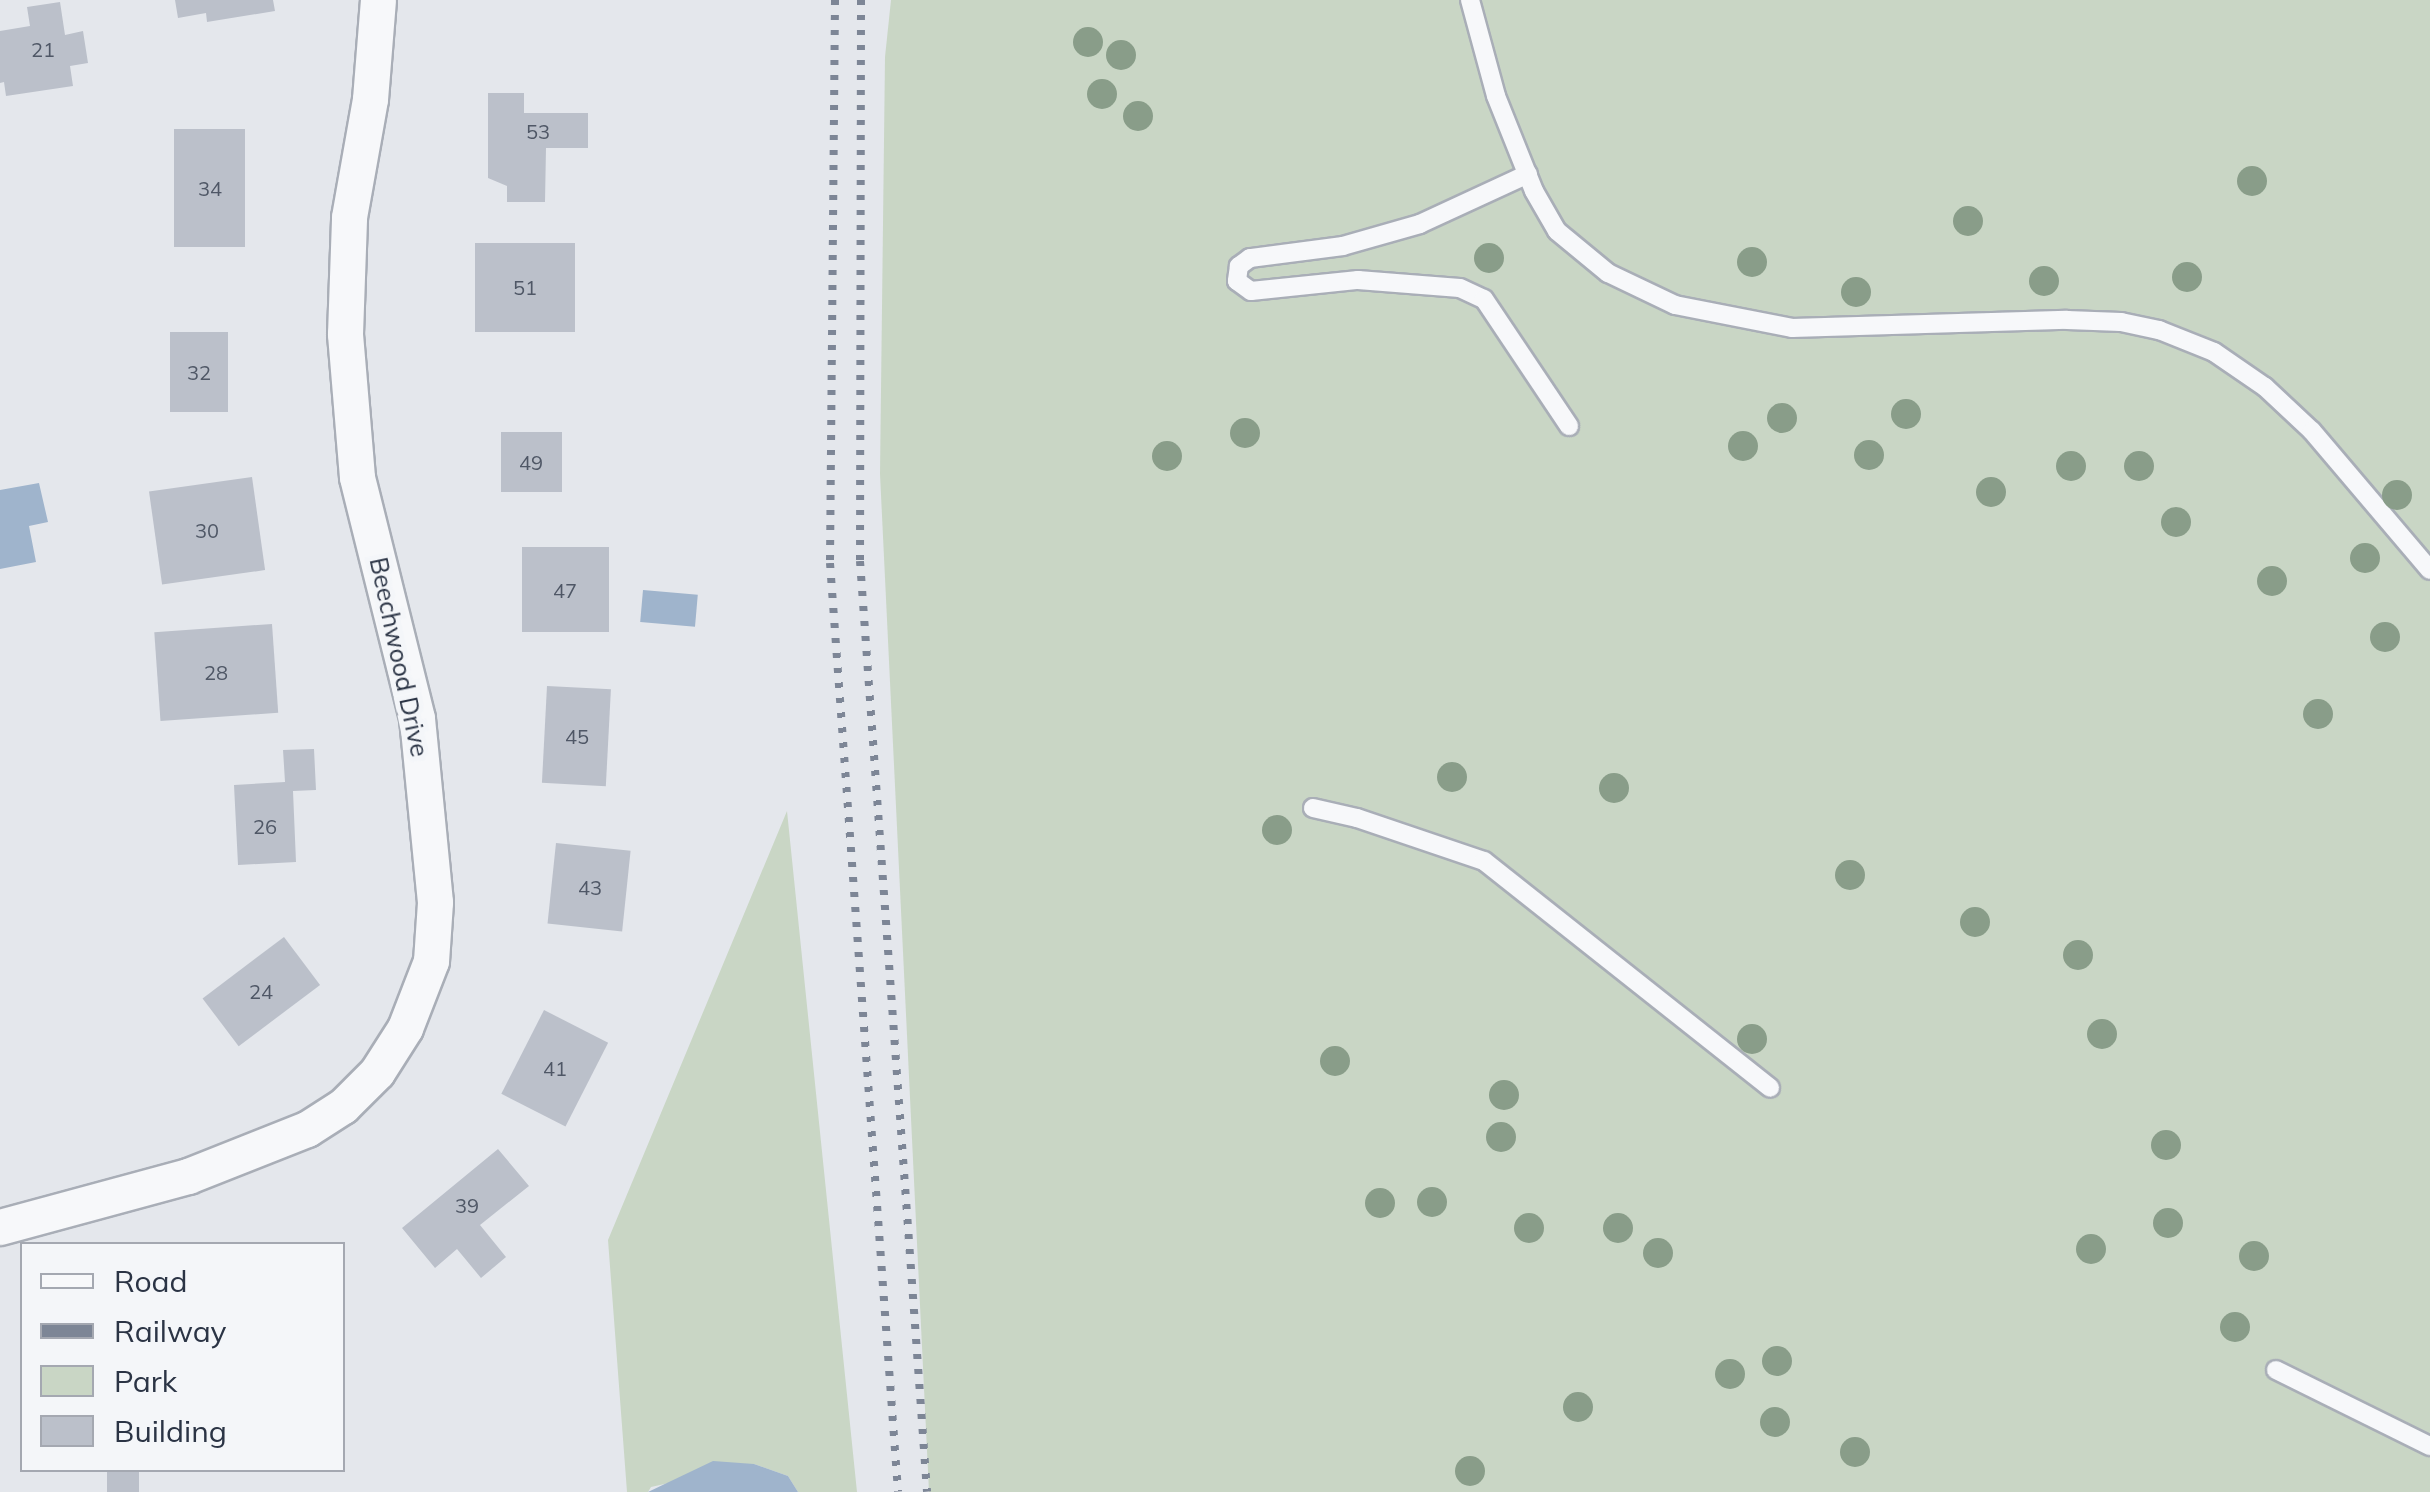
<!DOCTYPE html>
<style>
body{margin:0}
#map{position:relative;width:2430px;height:1492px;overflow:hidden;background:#e4e7ec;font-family:Mulish,sans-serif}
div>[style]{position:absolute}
.green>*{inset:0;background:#c9d6c5}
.water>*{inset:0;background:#9fb4cc;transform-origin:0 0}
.building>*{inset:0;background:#bbc0ca;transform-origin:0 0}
.roads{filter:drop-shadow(2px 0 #a9aeb7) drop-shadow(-2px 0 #a9aeb7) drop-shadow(0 2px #a9aeb7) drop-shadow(0 -2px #a9aeb7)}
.service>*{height:18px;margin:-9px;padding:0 9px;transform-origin:9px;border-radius:9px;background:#f7f8fa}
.minor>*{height:35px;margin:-17.5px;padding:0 17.5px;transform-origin:17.5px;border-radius:17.5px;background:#f7f8fa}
.rail>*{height:8px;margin-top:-4px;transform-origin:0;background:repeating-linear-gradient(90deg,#7d8696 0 5px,transparent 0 15px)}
.trees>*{width:30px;height:30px;margin:-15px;border-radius:50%;background:#899d89}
span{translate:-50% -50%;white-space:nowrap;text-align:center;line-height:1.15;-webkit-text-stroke:10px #f4f6f9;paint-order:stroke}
.number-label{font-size:20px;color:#4f5766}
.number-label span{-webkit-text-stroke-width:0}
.street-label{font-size:25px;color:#2b3445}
.legend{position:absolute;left:20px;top:1242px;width:325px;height:230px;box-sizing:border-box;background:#f4f6f9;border:2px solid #a4a8b1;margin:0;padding:12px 18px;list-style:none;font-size:30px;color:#2b3445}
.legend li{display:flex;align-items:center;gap:20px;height:50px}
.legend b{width:50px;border:2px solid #a4a8b1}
</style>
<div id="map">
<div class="green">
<div style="clip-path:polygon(891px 0,2430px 0,2430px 1492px,929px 1492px,880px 474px,885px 57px)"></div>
<div style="clip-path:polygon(787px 811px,857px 1492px,798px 1492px,788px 1476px,754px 1464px,651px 1487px,648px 1492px,627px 1492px,608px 1240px)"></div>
</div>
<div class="water">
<div style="clip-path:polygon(39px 483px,48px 522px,29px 526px,36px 562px,0 569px,0 490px)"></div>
<div style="left:643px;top:590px;width:55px;height:32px;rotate:5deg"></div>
<div style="clip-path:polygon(713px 1461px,754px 1464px,788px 1476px,798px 1492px,648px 1492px)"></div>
</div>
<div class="building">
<div style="clip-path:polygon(175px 0,273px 0,275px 11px,207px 22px,206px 13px,178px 18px)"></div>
<div style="clip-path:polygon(60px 2px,65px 35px,83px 31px,88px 63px,70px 66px,73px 86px,6px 96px,4px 82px,0 83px,0 31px,30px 26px,27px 7px)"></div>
<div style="clip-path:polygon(488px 93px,524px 93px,524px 113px,588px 113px,588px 148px,546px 148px,545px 202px,507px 202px,507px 186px,488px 178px)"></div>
<div style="left:174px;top:129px;width:71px;height:118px"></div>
<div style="left:475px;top:243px;width:100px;height:89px"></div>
<div style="left:170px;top:332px;width:58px;height:80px"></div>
<div style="left:501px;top:432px;width:61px;height:60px"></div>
<div style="left:252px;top:477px;width:94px;height:104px;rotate:82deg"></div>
<div style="left:522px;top:547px;width:87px;height:85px"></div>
<div style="left:272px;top:624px;width:89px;height:118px;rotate:86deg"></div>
<div style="left:547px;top:686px;width:64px;height:97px;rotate:3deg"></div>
<div style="clip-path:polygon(314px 749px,316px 790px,293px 791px,296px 862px,238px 865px,234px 785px,285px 782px,283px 750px)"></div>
<div style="left:556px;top:843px;width:75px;height:81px;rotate:6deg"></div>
<div style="left:284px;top:937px;width:60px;height:102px;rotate:53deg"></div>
<div style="left:544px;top:1010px;width:72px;height:94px;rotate:27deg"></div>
<div style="clip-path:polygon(498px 1149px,529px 1186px,480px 1225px,506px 1257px,481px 1278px,457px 1249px,435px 1268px,402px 1228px)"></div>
<div style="left:107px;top:1470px;width:32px;height:22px"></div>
</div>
<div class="roads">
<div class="service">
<div style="left:1470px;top:0;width:99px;rotate:74.8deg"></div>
<div style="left:1496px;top:96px;width:102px;rotate:68.2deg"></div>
<div style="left:1534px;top:191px;width:46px;rotate:60.1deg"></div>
<div style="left:1557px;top:231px;width:66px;rotate:39.5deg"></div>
<div style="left:1608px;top:273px;width:74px;rotate:25.5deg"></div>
<div style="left:1675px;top:305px;width:119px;rotate:11.1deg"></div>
<div style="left:1792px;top:328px;width:275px;rotate:-1.7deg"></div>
<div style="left:2067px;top:320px;width:54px;rotate:2.1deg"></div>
<div style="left:2121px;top:322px;width:39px;rotate:12deg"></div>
<div style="left:2159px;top:330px;width:59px;rotate:21.8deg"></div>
<div style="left:2214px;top:352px;width:62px;rotate:34.5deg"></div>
<div style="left:2265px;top:387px;width:64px;rotate:43.1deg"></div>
<div style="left:2312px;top:431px;width:182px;rotate:49.7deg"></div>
<div style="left:1528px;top:174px;width:119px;rotate:155.2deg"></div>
<div style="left:1420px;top:224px;width:80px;rotate:164.1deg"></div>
<div style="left:1343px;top:246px;width:94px;rotate:172.6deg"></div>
<div style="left:1250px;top:258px;width:14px;rotate:144deg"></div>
<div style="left:1239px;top:266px;width:15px;rotate:98deg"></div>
<div style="left:1237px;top:281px;width:17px;rotate:36deg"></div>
<div style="left:1251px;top:291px;width:108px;rotate:-5.9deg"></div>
<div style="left:1358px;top:280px;width:102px;rotate:4.5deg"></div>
<div style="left:1460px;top:288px;width:26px;rotate:25deg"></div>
<div style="left:1484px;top:299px;width:153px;rotate:56.2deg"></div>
<div style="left:1313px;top:808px;width:45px;rotate:12.8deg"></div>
<div style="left:1357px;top:818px;width:134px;rotate:18.7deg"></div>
<div style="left:1484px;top:861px;width:365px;rotate:38.4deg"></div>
<div style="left:2276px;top:1370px;width:172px;rotate:26.3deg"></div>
</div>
<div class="minor">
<div style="left:0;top:1227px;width:195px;rotate:-15.2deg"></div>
<div style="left:188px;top:1176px;width:128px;rotate:-21.6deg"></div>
<div style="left:307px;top:1129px;width:43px;rotate:-32.6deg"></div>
<div style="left:343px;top:1106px;width:48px;rotate:-45deg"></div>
<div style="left:377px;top:1072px;width:52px;rotate:-57.5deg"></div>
<div style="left:405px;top:1028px;width:72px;rotate:-68.8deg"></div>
<div style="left:431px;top:961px;width:59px;rotate:-86.1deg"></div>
<div style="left:435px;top:902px;width:185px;rotate:-95.6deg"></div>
<div style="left:417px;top:718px;width:248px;rotate:-104deg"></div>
<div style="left:357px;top:477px;width:144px;rotate:-94.8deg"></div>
<div style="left:345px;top:334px;width:117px;rotate:-88deg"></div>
<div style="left:349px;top:217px;width:120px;rotate:-79.9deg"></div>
<div style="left:370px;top:99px;width:99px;rotate:-85.4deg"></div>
</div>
</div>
<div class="rail">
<div style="left:835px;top:0;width:563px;rotate:90.51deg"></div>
<div style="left:830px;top:563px;width:931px;rotate:85.81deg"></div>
<div style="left:861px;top:0;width:561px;rotate:90.1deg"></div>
<div style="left:860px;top:561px;width:933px;rotate:85.88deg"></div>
</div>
<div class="trees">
<div style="left:1088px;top:42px"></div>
<div style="left:1121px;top:55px"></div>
<div style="left:1102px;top:94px"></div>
<div style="left:1138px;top:116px"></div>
<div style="left:2252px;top:181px"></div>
<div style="left:1968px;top:221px"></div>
<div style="left:1489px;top:258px"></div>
<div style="left:1752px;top:262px"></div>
<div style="left:2187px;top:277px"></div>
<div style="left:2044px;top:281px"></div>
<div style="left:1856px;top:292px"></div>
<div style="left:1906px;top:414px"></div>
<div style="left:1782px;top:418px"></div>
<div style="left:1245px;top:433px"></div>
<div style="left:1743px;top:446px"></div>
<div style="left:1869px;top:455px"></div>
<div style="left:1167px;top:456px"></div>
<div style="left:2071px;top:466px"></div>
<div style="left:2139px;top:466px"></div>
<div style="left:1991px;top:492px"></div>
<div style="left:2397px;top:495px"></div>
<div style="left:2176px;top:522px"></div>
<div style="left:2365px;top:558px"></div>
<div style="left:2272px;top:581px"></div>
<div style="left:2385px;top:637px"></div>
<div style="left:2318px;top:714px"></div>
<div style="left:1452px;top:777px"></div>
<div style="left:1614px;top:788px"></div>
<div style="left:1277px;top:830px"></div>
<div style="left:1850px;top:875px"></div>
<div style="left:1975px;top:922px"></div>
<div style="left:2078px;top:955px"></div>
<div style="left:2102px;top:1034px"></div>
<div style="left:1752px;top:1039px"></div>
<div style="left:1335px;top:1061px"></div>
<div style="left:1504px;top:1095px"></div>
<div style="left:1501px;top:1137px"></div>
<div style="left:2166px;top:1145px"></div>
<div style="left:1432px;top:1202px"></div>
<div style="left:1380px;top:1203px"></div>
<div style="left:2168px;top:1223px"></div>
<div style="left:1529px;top:1228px"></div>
<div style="left:1618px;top:1228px"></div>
<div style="left:2091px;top:1249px"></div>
<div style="left:1658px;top:1253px"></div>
<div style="left:2254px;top:1256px"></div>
<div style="left:2235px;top:1327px"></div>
<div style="left:1777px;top:1361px"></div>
<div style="left:1730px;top:1374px"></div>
<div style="left:1578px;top:1407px"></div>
<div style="left:1775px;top:1422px"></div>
<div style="left:1855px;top:1452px"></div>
<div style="left:1470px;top:1471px"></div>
</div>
<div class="number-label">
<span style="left:43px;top:49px">21</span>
<span style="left:538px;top:131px">53</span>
<span style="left:210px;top:188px">34</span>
<span style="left:525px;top:287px">51</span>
<span style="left:199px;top:372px">32</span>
<span style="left:531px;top:462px">49</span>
<span style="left:207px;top:530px">30</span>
<span style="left:565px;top:590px">47</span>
<span style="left:216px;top:672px">28</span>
<span style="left:577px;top:736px">45</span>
<span style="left:265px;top:826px">26</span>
<span style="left:590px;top:887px">43</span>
<span style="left:261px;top:991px">24</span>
<span style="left:555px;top:1068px">41</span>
<span style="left:467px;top:1205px">39</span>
</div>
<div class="street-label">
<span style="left:399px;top:657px;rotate:78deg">Beechwood Drive</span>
</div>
<ul class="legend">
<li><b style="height:12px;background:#f7f8fa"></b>Road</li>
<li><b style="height:12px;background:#7d8696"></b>Railway</li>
<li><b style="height:28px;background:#c9d6c5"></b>Park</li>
<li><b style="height:28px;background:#bbc0ca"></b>Building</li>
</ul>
</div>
